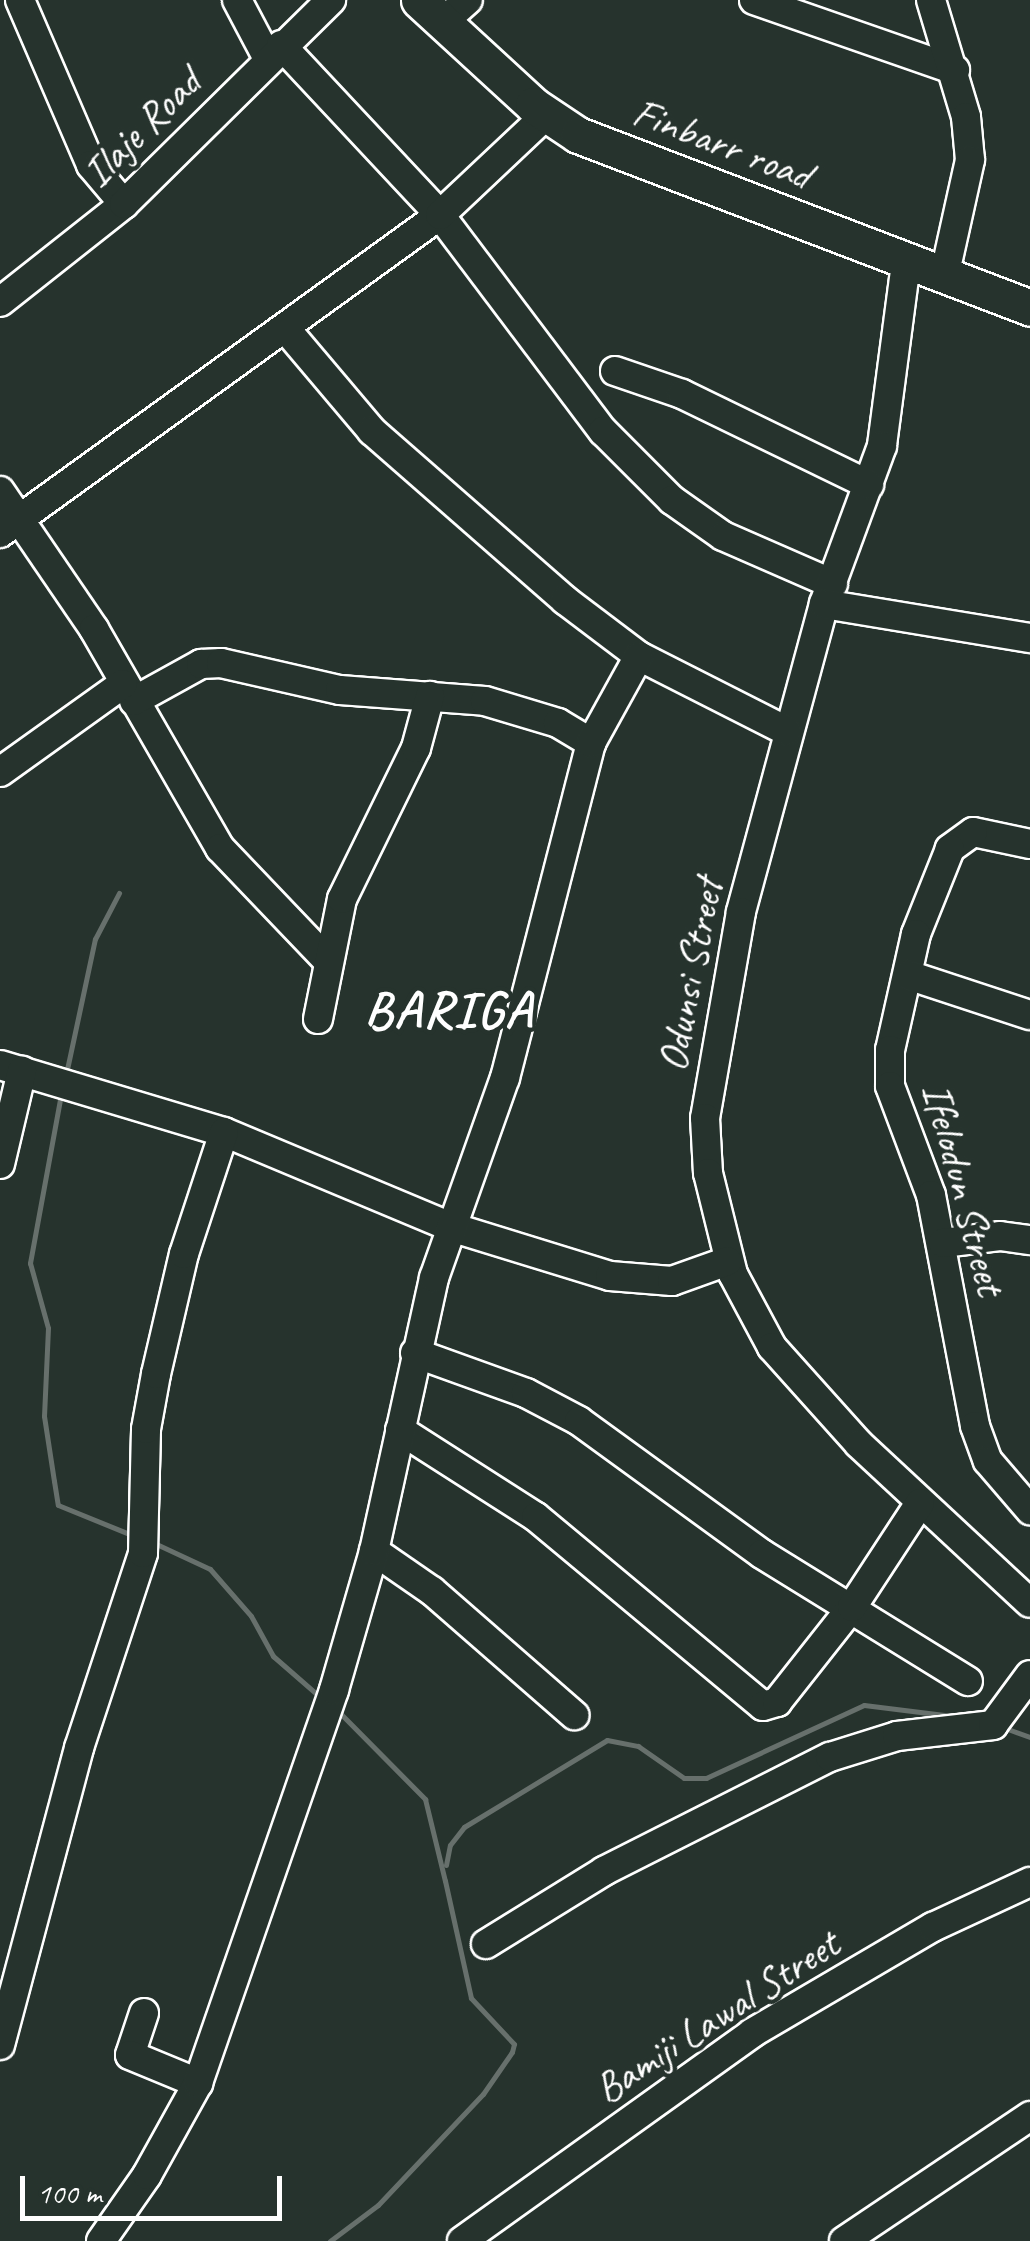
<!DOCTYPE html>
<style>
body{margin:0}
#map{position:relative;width:1030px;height:2241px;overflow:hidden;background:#26332d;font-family:Caveat,sans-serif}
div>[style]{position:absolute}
.stream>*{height:5px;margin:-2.5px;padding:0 2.5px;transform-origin:2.5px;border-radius:2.5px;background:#67706c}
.roads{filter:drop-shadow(2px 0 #fff) drop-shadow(-2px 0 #fff) drop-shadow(0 2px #fff) drop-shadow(0 -2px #fff)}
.minor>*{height:28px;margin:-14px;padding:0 14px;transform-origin:14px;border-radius:14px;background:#26332d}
.major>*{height:35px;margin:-17.5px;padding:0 17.5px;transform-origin:17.5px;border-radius:17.5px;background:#26332d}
span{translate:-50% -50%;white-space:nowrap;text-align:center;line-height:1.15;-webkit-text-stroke:9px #26332d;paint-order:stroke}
.street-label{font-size:42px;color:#fff}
.district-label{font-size:52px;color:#fff;font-weight:700;letter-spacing:2.5px}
.scale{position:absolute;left:20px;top:2176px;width:262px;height:45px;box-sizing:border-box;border:5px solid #fff;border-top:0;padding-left:12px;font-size:30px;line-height:35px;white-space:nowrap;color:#fff;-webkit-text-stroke:8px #26332d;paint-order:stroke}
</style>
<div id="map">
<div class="stream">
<div style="left:66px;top:1074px;width:138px;rotate:-77.9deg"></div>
<div style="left:95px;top:939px;width:52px;rotate:-62.4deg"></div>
<div style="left:61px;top:1094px;width:172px;rotate:100.4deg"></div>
<div style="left:30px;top:1263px;width:67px;rotate:74.5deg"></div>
<div style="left:48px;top:1328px;width:88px;rotate:92.6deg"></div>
<div style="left:44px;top:1416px;width:66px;rotate:81.3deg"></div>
<div style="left:54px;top:1481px;width:24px;rotate:81deg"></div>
<div style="left:58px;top:1505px;width:80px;rotate:22.1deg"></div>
<div style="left:152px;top:1542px;width:64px;rotate:25deg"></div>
<div style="left:210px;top:1569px;width:62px;rotate:48.9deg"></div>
<div style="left:251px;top:1616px;width:46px;rotate:61.2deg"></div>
<div style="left:273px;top:1656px;width:61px;rotate:41deg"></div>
<div style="left:336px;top:1709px;width:127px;rotate:45.3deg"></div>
<div style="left:425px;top:1799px;width:84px;rotate:76.3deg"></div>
<div style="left:1005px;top:1728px;width:27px;rotate:20deg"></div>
<div style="left:446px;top:1865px;width:20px;rotate:-79deg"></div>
<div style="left:450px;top:1845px;width:23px;rotate:-52deg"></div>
<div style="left:464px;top:1827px;width:167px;rotate:-31.3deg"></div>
<div style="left:607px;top:1740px;width:32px;rotate:11deg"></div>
<div style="left:638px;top:1746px;width:56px;rotate:34.8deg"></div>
<div style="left:684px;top:1778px;width:22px"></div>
<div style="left:706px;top:1778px;width:174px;rotate:-24.8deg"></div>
<div style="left:864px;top:1705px;width:97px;rotate:7.1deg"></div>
<div style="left:330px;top:2241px;width:60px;rotate:-36.9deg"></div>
<div style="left:378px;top:2205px;width:153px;rotate:-46.6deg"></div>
<div style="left:483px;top:2094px;width:51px;rotate:-55.4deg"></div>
<div style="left:512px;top:2052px;width:8px;rotate:-76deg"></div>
<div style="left:514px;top:2044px;width:63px;rotate:-133.1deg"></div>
<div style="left:471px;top:1998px;width:120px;rotate:-102.5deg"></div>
</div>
<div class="roads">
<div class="minor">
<div style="left:20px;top:0;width:180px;rotate:66.7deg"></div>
<div style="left:91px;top:165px;width:51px;rotate:49.8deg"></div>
<div style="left:237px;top:0;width:64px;rotate:62.2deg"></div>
<div style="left:754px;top:0;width:213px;rotate:19.2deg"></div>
<div style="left:931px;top:0;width:122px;rotate:73.3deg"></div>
<div style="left:966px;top:117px;width:43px;rotate:84.7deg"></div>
<div style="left:970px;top:160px;width:101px;rotate:102.5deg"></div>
<div style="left:441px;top:24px;width:36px;rotate:-42deg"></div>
<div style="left:281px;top:45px;width:233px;rotate:46.9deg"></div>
<div style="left:440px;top:215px;width:271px;rotate:53deg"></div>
<div style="left:603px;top:431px;width:98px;rotate:45deg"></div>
<div style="left:672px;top:500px;width:62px;rotate:35.2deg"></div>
<div style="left:723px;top:536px;width:120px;rotate:23.6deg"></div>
<div style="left:906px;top:263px;width:185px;rotate:97.5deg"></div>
<div style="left:882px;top:446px;width:168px;rotate:110.2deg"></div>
<div style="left:824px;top:604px;width:319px;rotate:105.1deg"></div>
<div style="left:741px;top:912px;width:209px;rotate:99.9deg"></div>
<div style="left:705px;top:1118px;width:55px;rotate:86.9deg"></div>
<div style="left:708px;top:1173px;width:104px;rotate:76.1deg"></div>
<div style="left:733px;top:1274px;width:83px;rotate:61.9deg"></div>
<div style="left:772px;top:1347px;width:130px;rotate:48.1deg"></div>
<div style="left:859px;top:1444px;width:233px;rotate:42.9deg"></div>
<div style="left:0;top:302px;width:158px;rotate:-38.3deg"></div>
<div style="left:124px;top:204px;width:291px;rotate:-44.6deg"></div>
<div style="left:285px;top:328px;width:135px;rotate:49.8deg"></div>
<div style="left:372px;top:431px;width:257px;rotate:41.2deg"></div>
<div style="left:565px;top:600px;width:93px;rotate:37.1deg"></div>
<div style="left:639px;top:656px;width:166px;rotate:26.9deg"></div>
<div style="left:615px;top:371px;width:71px;rotate:18.9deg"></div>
<div style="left:682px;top:394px;width:208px;rotate:25.9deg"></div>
<div style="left:0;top:491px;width:167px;rotate:55.7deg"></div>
<div style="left:94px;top:629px;width:253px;rotate:60.1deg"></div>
<div style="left:220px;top:848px;width:155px;rotate:46.3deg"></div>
<div style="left:0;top:533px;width:543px;rotate:-35.86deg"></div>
<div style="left:440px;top:215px;width:146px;rotate:-43.3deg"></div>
<div style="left:824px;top:604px;width:209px;rotate:9.4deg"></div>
<div style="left:134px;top:701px;width:77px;rotate:-28.9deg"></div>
<div style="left:201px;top:664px;width:20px;rotate:-3deg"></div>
<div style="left:221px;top:663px;width:122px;rotate:12.8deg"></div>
<div style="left:340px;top:690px;width:145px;rotate:4.3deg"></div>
<div style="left:485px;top:701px;width:76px;rotate:16.8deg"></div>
<div style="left:558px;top:723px;width:39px;rotate:31deg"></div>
<div style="left:0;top:772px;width:151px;rotate:-35.6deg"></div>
<div style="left:1030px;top:844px;width:58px;rotate:-168.1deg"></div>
<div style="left:973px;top:832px;width:29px;rotate:144deg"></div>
<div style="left:950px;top:849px;width:92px;rotate:111.8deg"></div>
<div style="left:916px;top:934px;width:119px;rotate:102.6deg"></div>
<div style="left:890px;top:1050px;width:36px;rotate:90deg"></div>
<div style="left:890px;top:1086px;width:116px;rotate:69.4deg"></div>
<div style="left:931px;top:1195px;width:235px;rotate:79.2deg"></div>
<div style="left:975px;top:1426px;width:37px;rotate:70deg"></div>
<div style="left:988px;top:1461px;width:65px;rotate:49.4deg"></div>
<div style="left:908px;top:975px;width:128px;rotate:18.2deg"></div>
<div style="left:318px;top:1019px;width:122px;rotate:-78.7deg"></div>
<div style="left:342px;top:899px;width:168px;rotate:-63.9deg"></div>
<div style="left:416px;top:748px;width:54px;rotate:-74.9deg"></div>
<div style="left:0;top:1065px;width:234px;rotate:16.7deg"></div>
<div style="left:224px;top:1132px;width:246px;rotate:22.7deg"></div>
<div style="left:451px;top:1227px;width:166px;rotate:17.1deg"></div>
<div style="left:610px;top:1276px;width:62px;rotate:4.6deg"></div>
<div style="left:672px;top:1281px;width:59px;rotate:-19.7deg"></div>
<div style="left:0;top:1164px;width:96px;rotate:-76.7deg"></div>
<div style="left:943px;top:1243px;width:57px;rotate:-7deg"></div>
<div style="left:1000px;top:1236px;width:30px;rotate:8deg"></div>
<div style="left:415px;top:1353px;width:118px;rotate:19.8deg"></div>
<div style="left:526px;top:1393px;width:60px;rotate:27.8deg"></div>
<div style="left:579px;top:1421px;width:226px;rotate:36deg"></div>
<div style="left:762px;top:1554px;width:242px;rotate:31.7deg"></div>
<div style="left:400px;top:1430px;width:161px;rotate:32.6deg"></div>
<div style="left:536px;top:1517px;width:295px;rotate:39.8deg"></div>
<div style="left:763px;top:1706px;width:15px;rotate:-16deg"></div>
<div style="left:777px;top:1702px;width:121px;rotate:-51.7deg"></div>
<div style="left:852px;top:1607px;width:124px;rotate:-56.8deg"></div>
<div style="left:374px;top:1551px;width:70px;rotate:34.6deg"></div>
<div style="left:432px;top:1591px;width:189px;rotate:41.1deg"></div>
<div style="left:486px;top:1944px;width:139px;rotate:-31.7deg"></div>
<div style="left:604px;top:1871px;width:253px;rotate:-26.8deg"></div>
<div style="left:830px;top:1757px;width:70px;rotate:-17.4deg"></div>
<div style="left:897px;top:1736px;width:97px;rotate:-6.5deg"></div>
<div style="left:993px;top:1725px;width:62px;rotate:-53.5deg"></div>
<div style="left:144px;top:2013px;width:44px;rotate:108.4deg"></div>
<div style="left:130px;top:2055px;width:74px;rotate:22.4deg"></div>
<div style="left:0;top:2045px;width:307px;rotate:-75.1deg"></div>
<div style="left:79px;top:1748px;width:205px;rotate:-71.8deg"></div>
<div style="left:143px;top:1553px;width:124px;rotate:-88.6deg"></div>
<div style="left:146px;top:1429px;width:56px;rotate:-79.7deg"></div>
<div style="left:156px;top:1374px;width:123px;rotate:-76.9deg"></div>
<div style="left:184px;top:1254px;width:128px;rotate:-71.8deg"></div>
<div style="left:101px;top:2241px;width:80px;rotate:-55.1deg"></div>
<div style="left:147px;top:2175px;width:105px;rotate:-61deg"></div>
<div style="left:198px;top:2083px;width:416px;rotate:-70.9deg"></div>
<div style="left:334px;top:1690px;width:145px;rotate:-73.9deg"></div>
<div style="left:374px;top:1551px;width:280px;rotate:-77.6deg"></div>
<div style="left:434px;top:1278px;width:212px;rotate:-70.5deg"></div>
<div style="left:505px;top:1078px;width:346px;rotate:-75.6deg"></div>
<div style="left:591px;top:743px;width:99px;rotate:-61.1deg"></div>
<div style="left:462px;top:2241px;width:357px;rotate:-35.6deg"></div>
<div style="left:752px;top:2033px;width:210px;rotate:-30.4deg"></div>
<div style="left:933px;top:1927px;width:107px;rotate:-24.9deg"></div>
<div style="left:844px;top:2241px;width:224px;rotate:-33.9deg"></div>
</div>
<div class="major">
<div style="left:419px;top:0;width:155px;rotate:42.6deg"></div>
<div style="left:533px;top:105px;width:54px;rotate:33.7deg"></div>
<div style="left:578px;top:135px;width:484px;rotate:20.9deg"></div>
</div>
</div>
<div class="street-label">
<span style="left:142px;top:128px;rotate:-45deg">Ilaje Road</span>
<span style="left:722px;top:144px;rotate:21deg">Finbarr road</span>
<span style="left:691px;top:975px;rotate:-79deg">Odunsi Street</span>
<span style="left:963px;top:1189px;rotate:75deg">Ifelodun Street</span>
<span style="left:717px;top:2017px;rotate:-33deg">Bamiji Lawal Street</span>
</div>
<div class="district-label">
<span style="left:449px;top:1011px">BARIGA</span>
</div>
<div class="scale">100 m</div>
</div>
